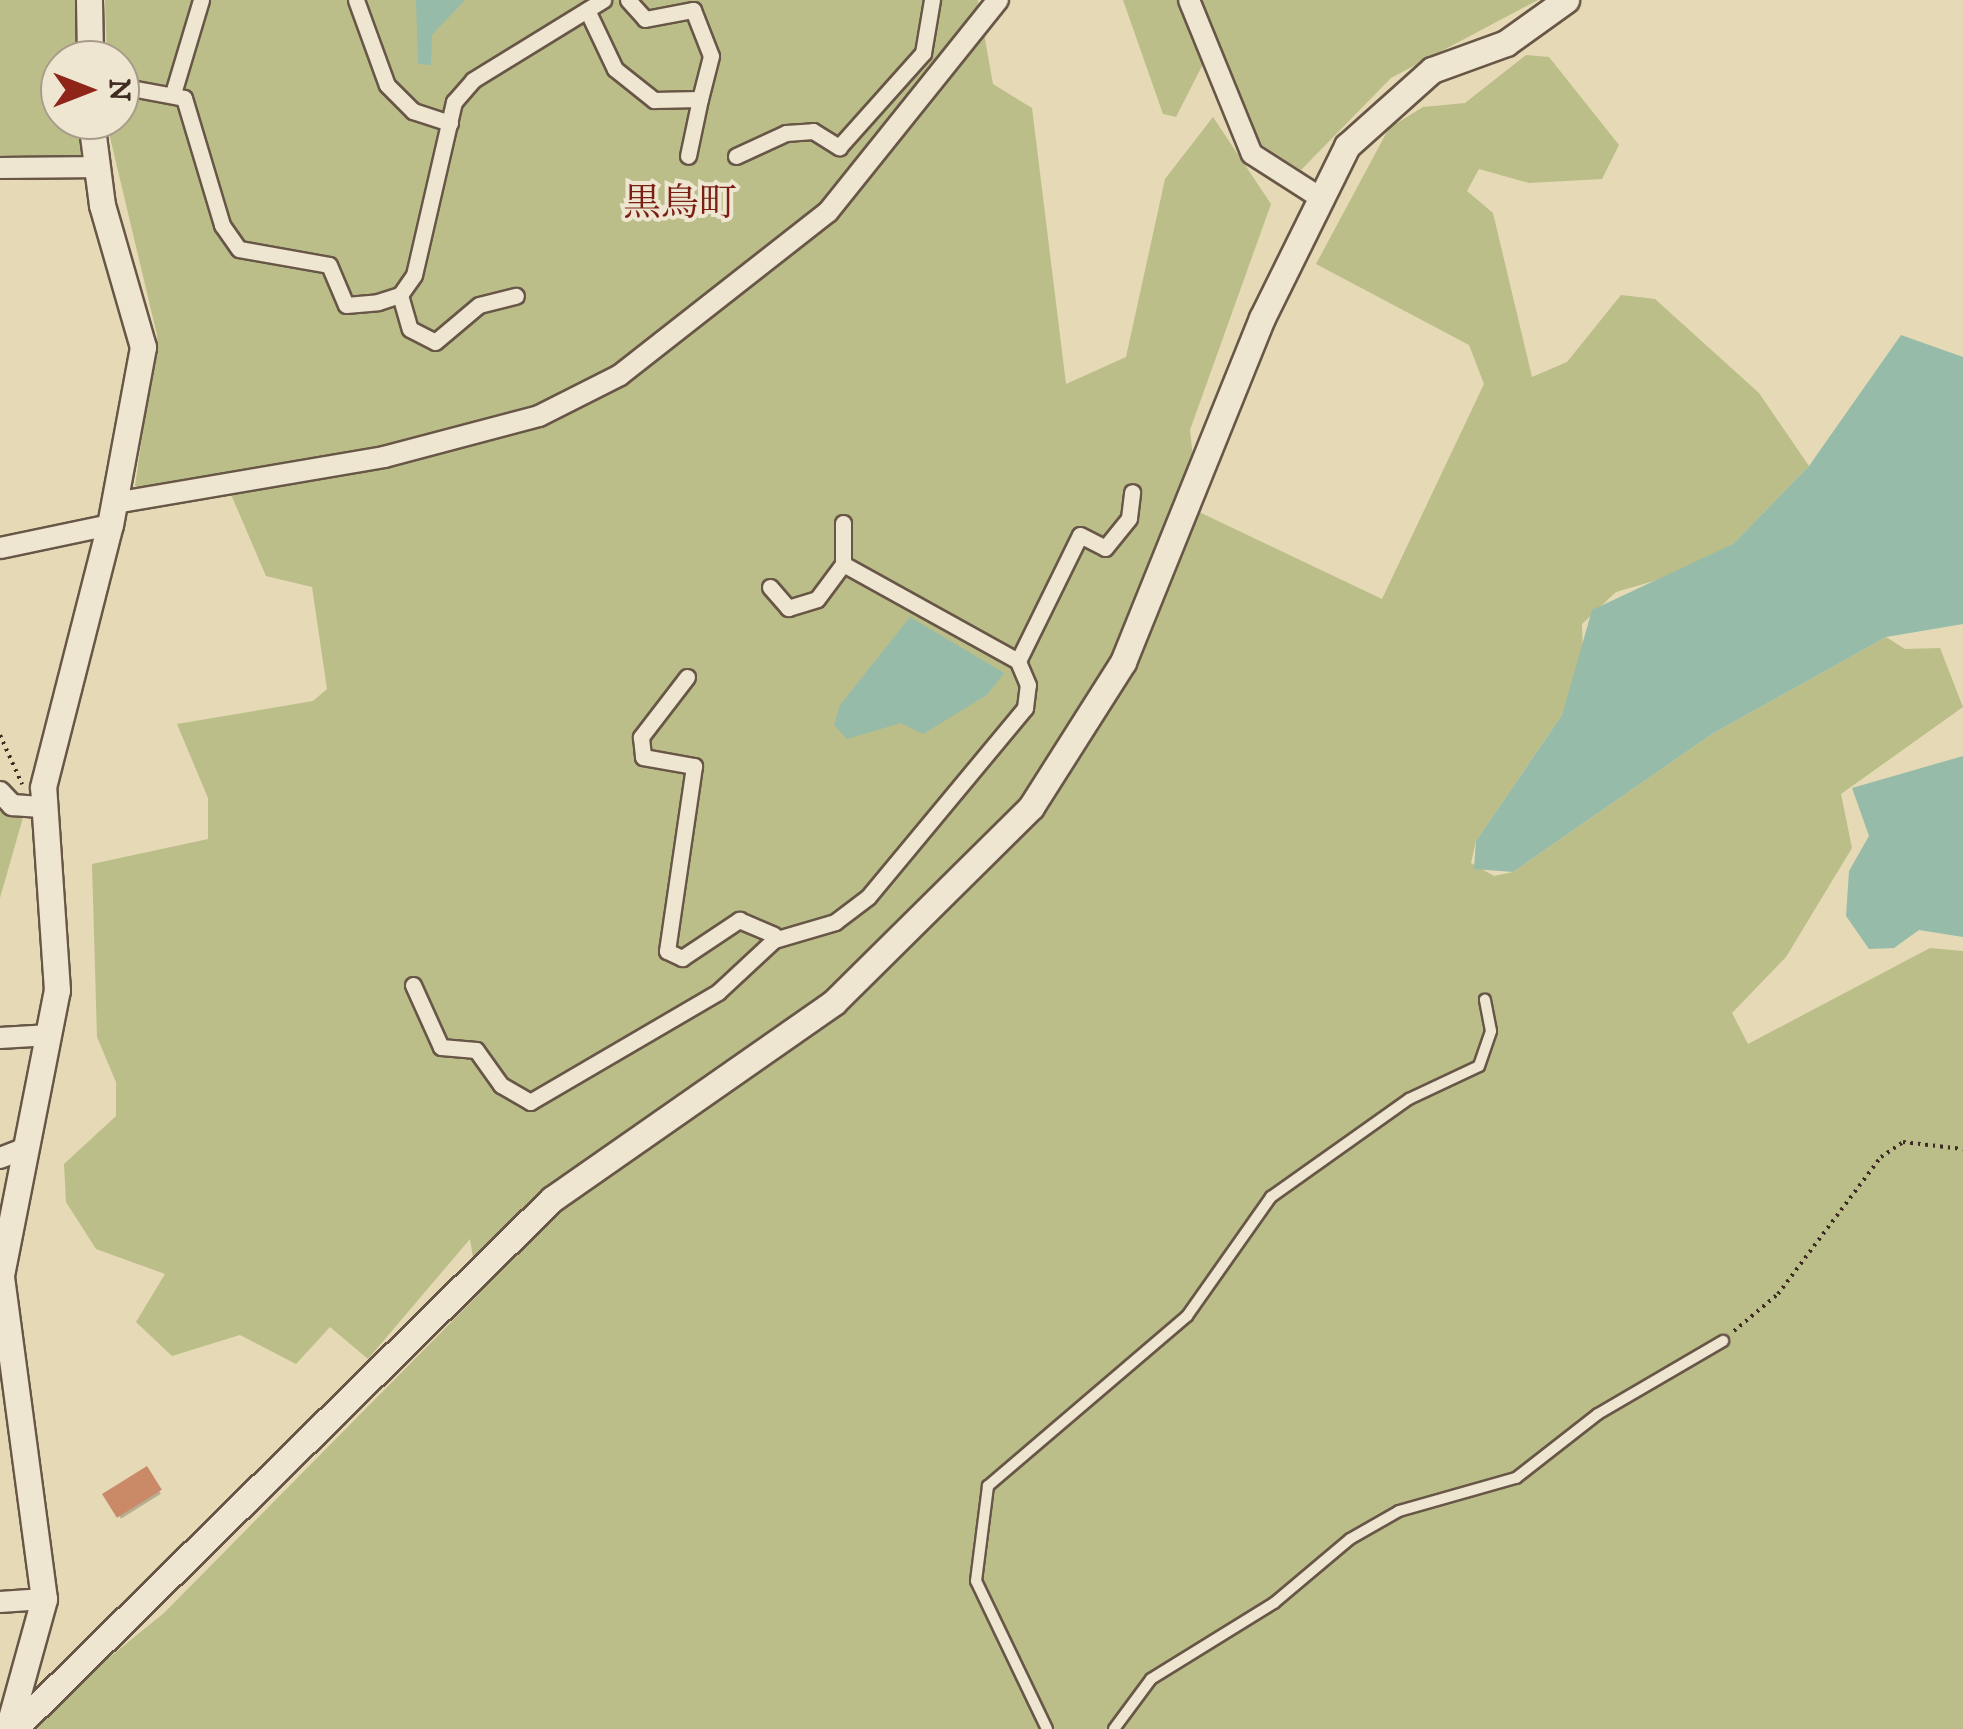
<!DOCTYPE html>
<meta charset="utf-8">
<style>
body{margin:0}
#map{position:relative;width:1963px;height:1729px;overflow:hidden;background:#e5d9b6;font-family:"IM FELL DW Pica","Noto Serif JP",serif}
div>[style]{position:absolute}
.green>*{inset:0;background:#bbbe89}
.water>*{inset:0;background:#97bba9}
.shadow>*{inset:0;background:#0003;transform-origin:0 0}
.building>*{inset:0;background:#ca8967;transform-origin:0 0}
.path>*{height:4px;margin-top:-2px;transform-origin:0;background:repeating-linear-gradient(90deg,#3f2b22 0 2.5px,transparent 0 7.5px)}
.roads{filter:drop-shadow(2px 0 #685647) drop-shadow(-2px 0 #685647) drop-shadow(0 2px #685647) drop-shadow(0 -2px #685647)}
.service>*{height:10px;margin:-5px;padding:0 5px;transform-origin:5px;border-radius:5px;background:#eee6d0}
.pedestrian>*{height:15px;margin:-7.5px;padding:0 7.5px;transform-origin:7.5px;border-radius:7.5px;background:#eee6d0}
.minor>*{height:20px;margin:-10px;padding:0 10px;transform-origin:10px;border-radius:10px;background:#eee6d0}
.tertiary>*{height:25px;margin:-12.5px;padding:0 12.5px;transform-origin:12.5px;border-radius:12.5px;background:#eee6d0}
span{translate:-50% -50%;white-space:nowrap;text-align:center;line-height:1.15;-webkit-text-stroke:8px #eee6d0;paint-order:stroke}
.neighbourhood-label{font-size:38px;color:#7a1f14}
.north{position:absolute;left:40px;top:40px;width:100px;height:100px;box-sizing:border-box;background:#eee6d0;border:2px solid #a89b8a;border-radius:50%;rotate:90deg;font-size:28px;font-weight:700;line-height:40px;text-align:center;color:#3f2b22}
.north::after{content:'';display:block;margin:auto;width:35px;height:45px;background:#8f2418;clip-path:polygon(50% 0,100% 100%,50% 72%,0 100%)}
</style>
<div id="map">
<div class="green">
<div style="clip-path:polygon(0 0,78px 0,83px 60px,60px 60px,60px 120px,87px 120px,84px 155px,0 163px)"></div>
<div style="clip-path:polygon(105px 0,978px 0,993px 84px,1032px 108px,1066px 384px,1126px 357px,1165px 179px,1213px 117px,1271px 204px,1190px 430px,1199px 512px,1382px 599px,1484px 384px,1469px 345px,1316px 264px,1389px 128px,1423px 107px,1465px 103px,1526px 55px,1549px 57px,1619px 145px,1602px 179px,1529px 183px,1479px 169px,1467px 191px,1493px 213px,1532px 377px,1567px 362px,1621px 295px,1655px 299px,1759px 393px,1809px 466px,1733px 544px,1678px 574px,1616px 592px,1582px 624px,1583px 656px,1562px 715px,1476px 841px,1471px 863px,1494px 876px,1513px 872px,1712px 734px,1886px 637px,1905px 649px,1940px 648px,1963px 707px,1841px 794px,1852px 848px,1786px 957px,1732px 1013px,1748px 1044px,1930px 948px,1963px 951px,1963px 1729px,21px 1729px,164px 1613px,479px 1294px,470px 1239px,368px 1359px,330px 1327px,296px 1364px,240px 1335px,172px 1356px,136px 1322px,165px 1274px,96px 1249px,66px 1202px,64px 1164px,116px 1116px,116px 1082px,97px 1037px,92px 864px,208px 839px,208px 798px,177px 724px,313px 701px,327px 689px,312px 587px,266px 576px,227px 485px,149px 493px,135px 486px,157px 335px,109px 133px,109px 120px,120px 120px,120px 60px,107px 60px)"></div>
<div style="clip-path:polygon(1123px 0,1179px 0,1203px 64px,1176px 117px,1163px 114px)"></div>
<div style="clip-path:polygon(1202px 0,1538px 0,1391px 78px,1301px 170px,1260px 144px)"></div>
<div style="clip-path:polygon(0 812px,24px 814px,0 898px)"></div>
</div>
<div class="water">
<div style="clip-path:polygon(416px 0,465px 0,432px 35px,431px 65px,418px 64px)"></div>
<div style="clip-path:polygon(1901px 335px,1963px 357px,1963px 624px,1886px 637px,1712px 734px,1513px 872px,1474px 869px,1476px 841px,1562px 715px,1592px 610px,1733px 544px,1809px 466px)"></div>
<div style="clip-path:polygon(910px 617px,1004px 673px,987px 695px,923px 734px,901px 723px,847px 739px,834px 725px,840px 705px)"></div>
<div style="clip-path:polygon(1963px 756px,1963px 937px,1919px 930px,1894px 948px,1869px 949px,1846px 916px,1849px 871px,1869px 836px,1852px 788px)"></div>
</div>
<div class="shadow">
<div style="left:146px;top:1470px;width:28px;height:47px;rotate:58deg"></div>
</div>
<div class="building">
<div style="left:147px;top:1466px;width:28px;height:53px;rotate:58deg"></div>
</div>
<div class="path">
<div style="left:0;top:735px;width:54px;rotate:65.8deg"></div>
<div style="left:1734px;top:1331px;width:57px;rotate:-40.1deg"></div>
<div style="left:1778px;top:1294px;width:171px;rotate:-53.1deg"></div>
<div style="left:1881px;top:1157px;width:27px;rotate:-34deg"></div>
<div style="left:1903px;top:1142px;width:60px;rotate:6.7deg"></div>
</div>
<div class="roads">
<div class="service">
<div style="left:1047px;top:1729px;width:164px;rotate:-115.6deg"></div>
<div style="left:976px;top:1581px;width:96px;rotate:-82.8deg"></div>
<div style="left:988px;top:1486px;width:262px;rotate:-40.5deg"></div>
<div style="left:1187px;top:1316px;width:146px;rotate:-54.8deg"></div>
<div style="left:1271px;top:1197px;width:169px;rotate:-35.4deg"></div>
<div style="left:1409px;top:1099px;width:77px;rotate:-25.2deg"></div>
<div style="left:1479px;top:1066px;width:37px;rotate:-71deg"></div>
<div style="left:1491px;top:1031px;width:32px;rotate:-101deg"></div>
<div style="left:1114px;top:1729px;width:62px;rotate:-53.5deg"></div>
<div style="left:1151px;top:1679px;width:145px;rotate:-31.7deg"></div>
<div style="left:1274px;top:1603px;width:99px;rotate:-40.1deg"></div>
<div style="left:1350px;top:1539px;width:56px;rotate:-29.7deg"></div>
<div style="left:1399px;top:1511px;width:122px;rotate:-15.8deg"></div>
<div style="left:1516px;top:1478px;width:104px;rotate:-38deg"></div>
<div style="left:1598px;top:1414px;width:145px;rotate:-30.3deg"></div>
</div>
<div class="pedestrian">
<div style="left:356px;top:0;width:90px;rotate:70deg"></div>
<div style="left:387px;top:85px;width:37px;rotate:45deg"></div>
<div style="left:413px;top:111px;width:39px;rotate:18deg"></div>
<div style="left:628px;top:0;width:25px;rotate:48deg"></div>
<div style="left:645px;top:19px;width:49px;rotate:-10.6deg"></div>
<div style="left:693px;top:10px;width:49px;rotate:68.6deg"></div>
<div style="left:711px;top:56px;width:44px;rotate:104.3deg"></div>
<div style="left:587px;top:10px;width:65px;rotate:64.6deg"></div>
<div style="left:615px;top:69px;width:50px;rotate:38.5deg"></div>
<div style="left:654px;top:100px;width:46px;rotate:-1.2deg"></div>
<div style="left:700px;top:99px;width:58px;rotate:101.9deg"></div>
<div style="left:120px;top:86px;width:65px;rotate:10.6deg"></div>
<div style="left:184px;top:98px;width:133px;rotate:73.3deg"></div>
<div style="left:222px;top:225px;width:29px;rotate:55deg"></div>
<div style="left:239px;top:249px;width:91px;rotate:10.1deg"></div>
<div style="left:329px;top:265px;width:43px;rotate:67deg"></div>
<div style="left:346px;top:305px;width:32px;rotate:-5deg"></div>
<div style="left:378px;top:302px;width:23px;rotate:-18deg"></div>
<div style="left:400px;top:295px;width:24px;rotate:-55deg"></div>
<div style="left:414px;top:275px;width:178px;rotate:-77deg"></div>
<div style="left:454px;top:102px;width:29px;rotate:-49deg"></div>
<div style="left:473px;top:80px;width:153px;rotate:-31.6deg"></div>
<div style="left:174px;top:90px;width:94px;rotate:-73.3deg"></div>
<div style="left:736px;top:156px;width:55px;rotate:-24.7deg"></div>
<div style="left:786px;top:133px;width:27px;rotate:-4deg"></div>
<div style="left:813px;top:131px;width:31px;rotate:32deg"></div>
<div style="left:839px;top:147px;width:126px;rotate:-48.2deg"></div>
<div style="left:923px;top:53px;width:54px;rotate:-80.4deg"></div>
<div style="left:400px;top:295px;width:35px;rotate:74deg"></div>
<div style="left:410px;top:329px;width:28px;rotate:27deg"></div>
<div style="left:435px;top:342px;width:57px;rotate:-40.1deg"></div>
<div style="left:479px;top:305px;width:38px;rotate:-14deg"></div>
<div style="left:770px;top:587px;width:28px;rotate:49deg"></div>
<div style="left:788px;top:608px;width:30px;rotate:-17deg"></div>
<div style="left:817px;top:599px;width:44px;rotate:-53.4deg"></div>
<div style="left:843px;top:564px;width:41px;rotate:-90deg"></div>
<div style="left:1018px;top:661px;width:140px;rotate:-63.8deg"></div>
<div style="left:1080px;top:535px;width:28px;rotate:27deg"></div>
<div style="left:1105px;top:548px;width:38px;rotate:-51deg"></div>
<div style="left:1129px;top:518px;width:26px;rotate:-83deg"></div>
<div style="left:687px;top:677px;width:76px;rotate:127.5deg"></div>
<div style="left:641px;top:737px;width:20px;rotate:84deg"></div>
<div style="left:643px;top:757px;width:52px;rotate:10deg"></div>
<div style="left:694px;top:766px;width:187px;rotate:98.3deg"></div>
<div style="left:667px;top:951px;width:17px;rotate:25deg"></div>
<div style="left:682px;top:958px;width:69px;rotate:-33.7deg"></div>
<div style="left:739px;top:920px;width:38px;rotate:23deg"></div>
<div style="left:413px;top:985px;width:68px;rotate:65.7deg"></div>
<div style="left:441px;top:1047px;width:35px;rotate:5deg"></div>
<div style="left:476px;top:1050px;width:43px;rotate:54.5deg"></div>
<div style="left:501px;top:1085px;width:34px;rotate:30deg"></div>
<div style="left:530px;top:1102px;width:218px;rotate:-30.3deg"></div>
<div style="left:718px;top:992px;width:76px;rotate:-42.9deg"></div>
<div style="left:774px;top:940px;width:64px;rotate:-16.4deg"></div>
<div style="left:835px;top:922px;width:41px;rotate:-37.1deg"></div>
<div style="left:868px;top:897px;width:246px;rotate:-50.3deg"></div>
<div style="left:1025px;top:708px;width:23px;rotate:-83deg"></div>
<div style="left:1028px;top:685px;width:26px;rotate:-113deg"></div>
<div style="left:1018px;top:661px;width:200px;rotate:-151deg"></div>
</div>
<div class="minor">
<div style="left:1189px;top:0;width:166px;rotate:67.8deg"></div>
<div style="left:1252px;top:154px;width:76px;rotate:32.6deg"></div>
<div style="left:0;top:168px;width:96px;rotate:-0.6deg"></div>
<div style="left:115px;top:503px;width:273px;rotate:-9.7deg"></div>
<div style="left:384px;top:457px;width:160px;rotate:-14.8deg"></div>
<div style="left:539px;top:416px;width:91px;rotate:-26.8deg"></div>
<div style="left:620px;top:375px;width:264px;rotate:-38.1deg"></div>
<div style="left:828px;top:212px;width:272px;rotate:-51.3deg"></div>
<div style="left:0;top:548px;width:112px;rotate:-11.8deg"></div>
<div style="left:0;top:792px;width:18px;rotate:47deg"></div>
<div style="left:12px;top:805px;width:29px;rotate:4deg"></div>
<div style="left:0;top:1038px;width:50px;rotate:-3.4deg"></div>
<div style="left:0;top:1158px;width:26px;rotate:-21deg"></div>
<div style="left:0;top:1602px;width:44px;rotate:-3.9deg"></div>
</div>
<div class="tertiary">
<div style="left:89px;top:0;width:60px;rotate:89deg"></div>
<div style="left:8px;top:1729px;width:135px;rotate:-74.5deg"></div>
<div style="left:44px;top:1599px;width:327px;rotate:-97.6deg"></div>
<div style="left:1px;top:1275px;width:290px;rotate:-78.9deg"></div>
<div style="left:57px;top:990px;width:203px;rotate:-93.9deg"></div>
<div style="left:43px;top:787px;width:270px;rotate:-75.7deg"></div>
<div style="left:110px;top:525px;width:181px;rotate:-79.5deg"></div>
<div style="left:143px;top:347px;width:148px;rotate:-106.1deg"></div>
<div style="left:102px;top:205px;width:86px;rotate:-97.4deg"></div>
<div style="left:14px;top:1729px;width:755px;rotate:-44.57deg"></div>
<div style="left:552px;top:1199px;width:344px;rotate:-34.9deg"></div>
<div style="left:834px;top:1002px;width:277px;rotate:-44.7deg"></div>
<div style="left:1031px;top:807px;width:172px;rotate:-57.6deg"></div>
<div style="left:1123px;top:662px;width:371px;rotate:-68deg"></div>
<div style="left:1262px;top:318px;width:192px;rotate:-63.7deg"></div>
<div style="left:1347px;top:146px;width:114px;rotate:-41.8deg"></div>
<div style="left:1432px;top:70px;width:79px;rotate:-20deg"></div>
<div style="left:1506px;top:43px;width:74px;rotate:-35.6deg"></div>
</div>
</div>
<div class="neighbourhood-label">
<span style="left:680px;top:205px">黒鳥町</span>
</div>
<div class="north">N</div>
</div>
